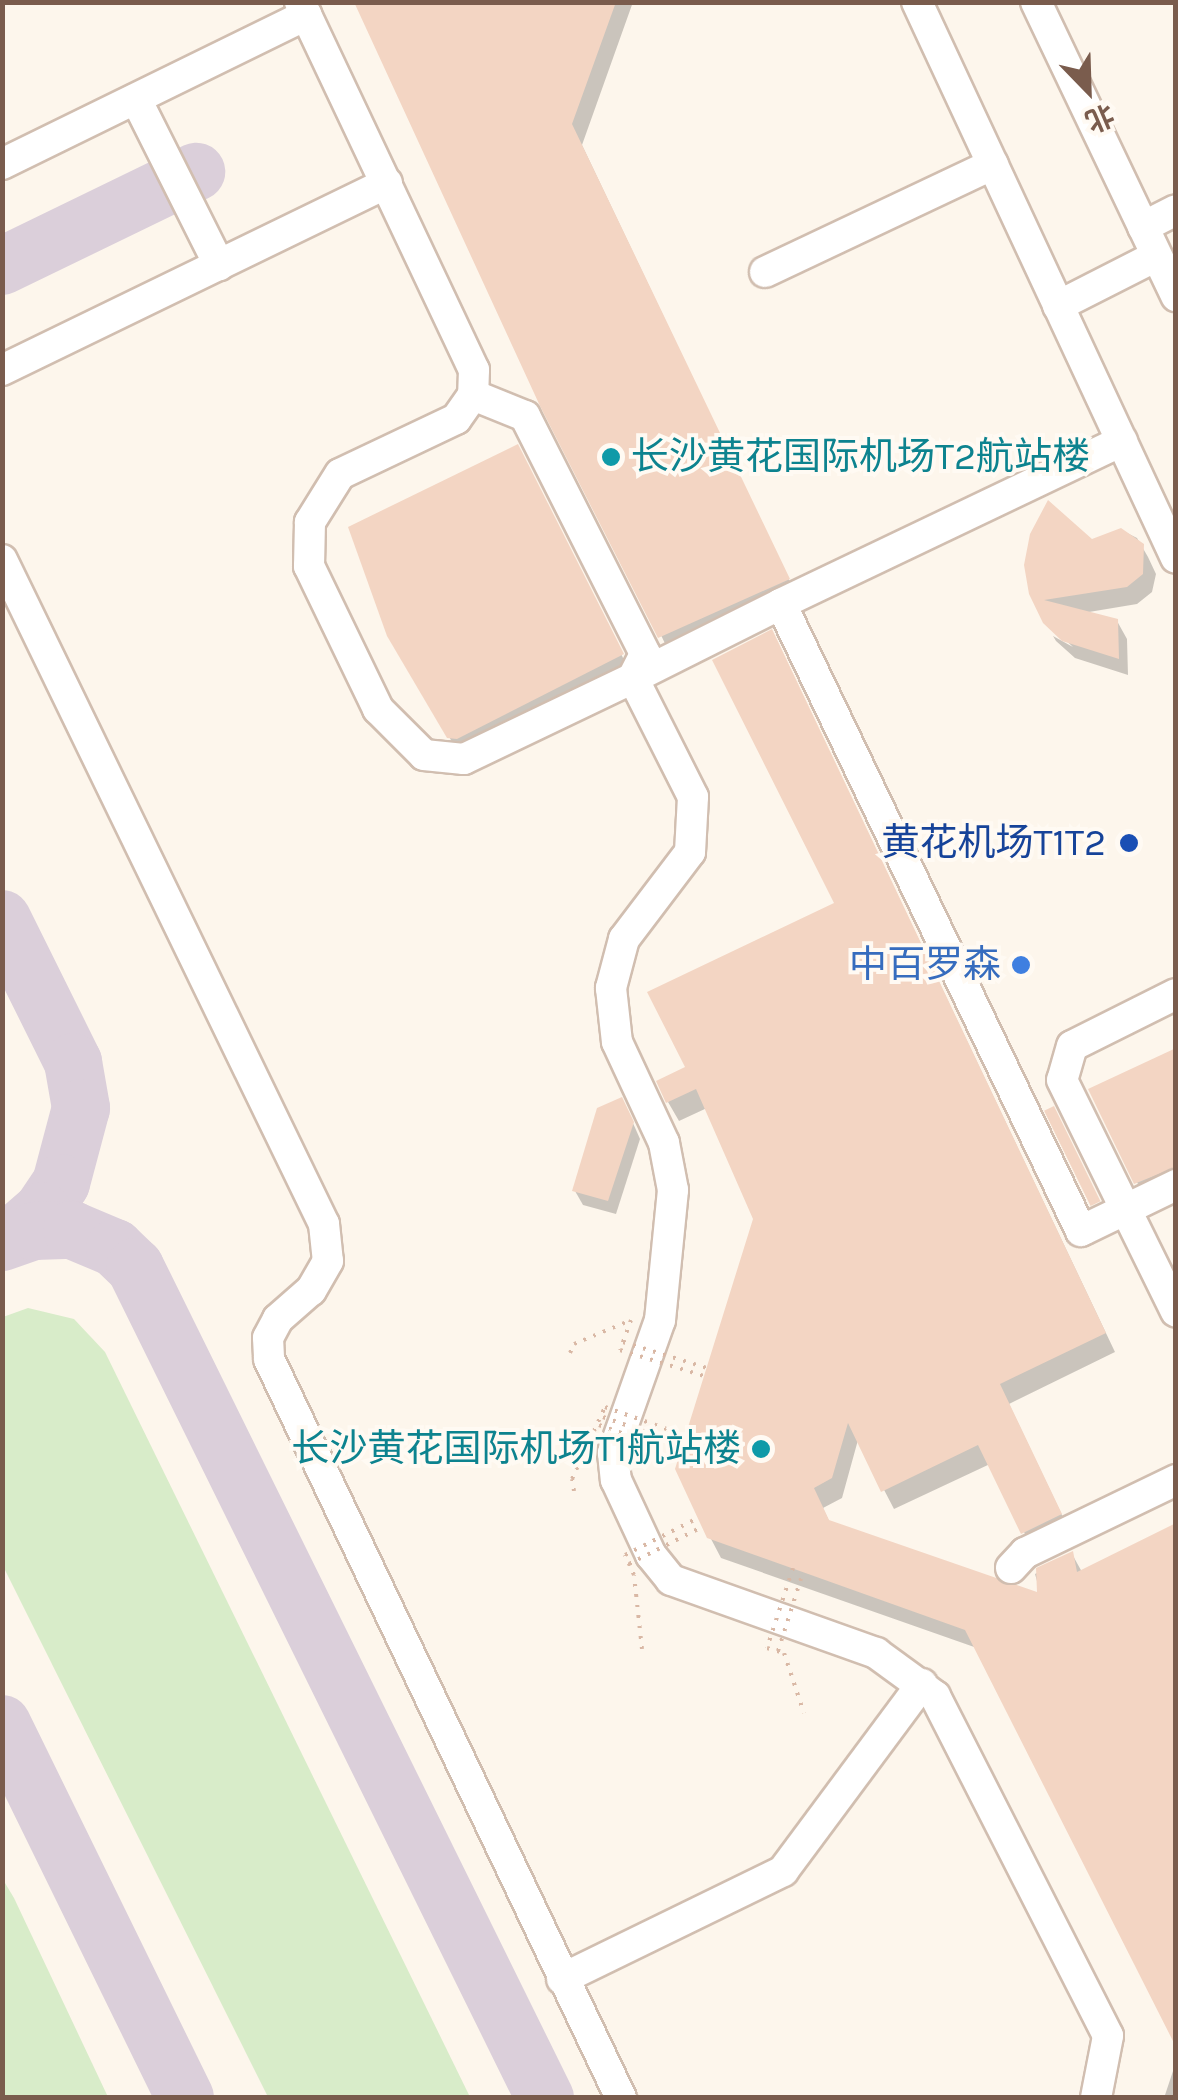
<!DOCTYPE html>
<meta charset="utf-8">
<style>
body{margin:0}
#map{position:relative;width:1178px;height:2100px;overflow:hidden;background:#fdf6ec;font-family:Karla,"Noto Sans SC",sans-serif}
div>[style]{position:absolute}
.green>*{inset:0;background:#d8ecc9}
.shadow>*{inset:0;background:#0003}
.taxiway>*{height:58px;margin:-29px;padding:0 29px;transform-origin:29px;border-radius:29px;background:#dbcfda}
.building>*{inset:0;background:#f3d5c3;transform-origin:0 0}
.roads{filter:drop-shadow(2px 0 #d1beb0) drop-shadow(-2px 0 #d1beb0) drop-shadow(0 2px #d1beb0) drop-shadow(0 -2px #d1beb0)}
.minor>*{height:30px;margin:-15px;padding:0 15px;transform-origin:15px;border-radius:15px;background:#fff}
.path-bridge>*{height:4px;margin-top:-2px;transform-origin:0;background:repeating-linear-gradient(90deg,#d9b8a5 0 2.5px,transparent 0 10.5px)}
.dots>*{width:28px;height:28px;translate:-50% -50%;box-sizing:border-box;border:5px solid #fffaf3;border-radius:50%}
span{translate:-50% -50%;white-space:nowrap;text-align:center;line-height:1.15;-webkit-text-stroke:8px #fffaf3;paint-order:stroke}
.culture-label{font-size:38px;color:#0d838f}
.left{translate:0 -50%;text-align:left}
.right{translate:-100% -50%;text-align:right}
.transit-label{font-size:38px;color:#164399}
.shop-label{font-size:38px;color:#366cbe}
.frame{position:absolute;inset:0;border:5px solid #7a5c4d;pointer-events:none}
.north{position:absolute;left:1038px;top:40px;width:100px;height:100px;-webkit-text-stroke:8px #fffaf3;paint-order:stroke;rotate:157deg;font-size:28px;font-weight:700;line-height:40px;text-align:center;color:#7a5c4d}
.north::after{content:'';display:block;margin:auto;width:35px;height:45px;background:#7a5c4d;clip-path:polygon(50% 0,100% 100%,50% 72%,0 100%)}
</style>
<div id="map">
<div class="green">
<div style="clip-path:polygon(28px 1308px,74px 1319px,105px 1352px,470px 2097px,268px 2097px,3px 1566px,3px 1317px)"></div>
<div style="clip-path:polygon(2px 1878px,14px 1898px,108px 2097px,3px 2097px)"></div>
</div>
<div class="shadow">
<div style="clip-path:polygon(357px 2px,633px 2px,582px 145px,798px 599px,671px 656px)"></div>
<div style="clip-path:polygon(528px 466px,632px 676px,461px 757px,389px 635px)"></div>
<div style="clip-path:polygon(1121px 530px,1137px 538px,1148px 557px,1156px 574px,1152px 592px,1137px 604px,1083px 613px,1117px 621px,1127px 639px,1128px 675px,1075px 658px,1056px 641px,1053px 636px,1073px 647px,1048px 624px,1027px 565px)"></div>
<div style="clip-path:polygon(782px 652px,1115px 1352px,1009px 1404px,1071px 1534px,1034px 1552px,990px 1464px,894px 1509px,858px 1440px,842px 1498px,823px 1508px,830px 1523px,1041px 1595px,1035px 1574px,1072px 1554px,1082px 1572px,977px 1648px,721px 1558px,710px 1537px,756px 1219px,707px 1108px,679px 1121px,668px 1102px,688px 1068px,838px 904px)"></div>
<div style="clip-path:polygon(1176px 1050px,1176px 1189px,1147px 1202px,1091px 1091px)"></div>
<div style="clip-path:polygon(629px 1114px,640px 1139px,616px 1214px,583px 1205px,575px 1191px)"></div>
<div style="clip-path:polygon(1176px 2062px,1176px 2098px,1164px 2098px)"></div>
</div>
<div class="taxiway">
<div style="left:2px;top:266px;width:216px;rotate:-25.9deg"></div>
<div style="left:2px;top:919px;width:160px;rotate:63.6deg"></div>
<div style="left:73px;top:1062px;width:47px;rotate:80.1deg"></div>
<div style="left:81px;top:1108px;width:78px;rotate:104.9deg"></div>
<div style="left:61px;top:1183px;width:34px;rotate:124deg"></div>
<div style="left:42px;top:1211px;width:40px;rotate:139deg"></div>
<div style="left:2px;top:1242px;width:34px;rotate:-19deg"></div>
<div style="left:34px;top:1231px;width:38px;rotate:-2deg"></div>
<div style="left:72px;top:1230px;width:47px;rotate:22.7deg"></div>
<div style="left:115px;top:1248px;width:28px;rotate:44deg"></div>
<div style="left:135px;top:1267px;width:927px;rotate:63.74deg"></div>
<div style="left:2px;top:1724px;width:416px;rotate:63.9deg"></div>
</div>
<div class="building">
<div style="clip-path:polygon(354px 2px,616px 2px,572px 124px,790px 579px,658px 638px,540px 406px)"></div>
<div style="clip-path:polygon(518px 444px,624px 654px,457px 739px,447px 738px,387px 636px,348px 527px)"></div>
<div style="clip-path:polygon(1048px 500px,1092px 539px,1121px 528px,1144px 544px,1143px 574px,1127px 587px,1044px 600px,1118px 619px,1119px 659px,1062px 641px,1043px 623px,1029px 594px,1024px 565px,1030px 534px)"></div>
<div style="clip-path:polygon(772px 629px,1106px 1333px,1000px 1384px,1062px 1514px,1021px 1534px,978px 1445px,881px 1492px,848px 1423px,832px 1478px,814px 1488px,829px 1520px,1037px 1592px,1036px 1568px,1073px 1551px,1077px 1572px,1176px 1523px,1176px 2047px,965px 1630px,707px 1538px,675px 1469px,753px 1219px,696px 1089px,666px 1103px,656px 1081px,685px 1067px,647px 992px,834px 903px,712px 660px)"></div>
<div style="clip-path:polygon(1176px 1048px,1176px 1167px,1134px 1184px,1088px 1089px)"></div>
<div style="clip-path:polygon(622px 1097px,634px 1122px,608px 1201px,572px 1191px,597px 1108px)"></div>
<div style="left:1054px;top:1106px;width:106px;height:11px;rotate:64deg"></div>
</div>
<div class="roads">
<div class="minor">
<div style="left:300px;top:2px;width:407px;rotate:64.7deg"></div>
<div style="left:474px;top:370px;width:25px;rotate:92deg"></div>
<div style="left:473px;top:395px;width:29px;rotate:125deg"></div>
<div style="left:456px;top:419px;width:128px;rotate:154.6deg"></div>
<div style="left:340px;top:474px;width:57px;rotate:122deg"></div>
<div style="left:310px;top:522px;width:44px;rotate:91.3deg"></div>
<div style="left:309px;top:566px;width:159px;rotate:64.2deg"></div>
<div style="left:378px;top:709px;width:65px;rotate:45deg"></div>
<div style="left:424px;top:755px;width:40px;rotate:5.7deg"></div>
<div style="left:464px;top:759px;width:187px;rotate:-25.6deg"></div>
<div style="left:633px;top:678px;width:133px;rotate:63.2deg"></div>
<div style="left:693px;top:797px;width:55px;rotate:93.1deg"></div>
<div style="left:690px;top:852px;width:109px;rotate:127.2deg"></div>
<div style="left:624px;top:939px;width:51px;rotate:104.9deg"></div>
<div style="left:611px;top:988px;width:54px;rotate:83.7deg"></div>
<div style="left:617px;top:1042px;width:111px;rotate:65deg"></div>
<div style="left:664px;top:1143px;width:48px;rotate:79.2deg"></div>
<div style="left:673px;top:1190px;width:131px;rotate:95.7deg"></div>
<div style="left:660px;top:1320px;width:141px;rotate:109.5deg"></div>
<div style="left:613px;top:1453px;width:27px;rotate:84deg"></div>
<div style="left:616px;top:1480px;width:83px;rotate:65deg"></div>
<div style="left:651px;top:1555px;width:32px;rotate:51deg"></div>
<div style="left:671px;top:1580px;width:218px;rotate:19.6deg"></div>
<div style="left:876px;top:1653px;width:73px;rotate:36.1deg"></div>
<div style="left:935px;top:1696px;width:381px;rotate:63deg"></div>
<div style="left:1108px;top:2036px;width:63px;rotate:101deg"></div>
<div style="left:917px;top:2px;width:613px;rotate:65.02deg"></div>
<div style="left:1036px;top:2px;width:326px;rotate:64.5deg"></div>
<div style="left:136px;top:99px;width:186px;rotate:63.4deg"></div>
<div style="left:2px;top:164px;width:339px;rotate:-26.1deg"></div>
<div style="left:1143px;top:227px;width:37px;rotate:-27deg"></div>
<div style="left:765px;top:272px;width:252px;rotate:-25.3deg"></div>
<div style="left:1058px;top:306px;width:110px;rotate:-27deg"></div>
<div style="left:2px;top:370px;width:428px;rotate:-25.9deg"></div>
<div style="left:473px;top:395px;width:56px;rotate:22deg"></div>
<div style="left:525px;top:416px;width:267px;rotate:63.2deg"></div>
<div style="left:645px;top:654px;width:27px;rotate:117deg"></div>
<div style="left:1122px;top:441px;width:378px;rotate:154.5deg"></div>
<div style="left:781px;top:604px;width:695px;rotate:64.43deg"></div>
<div style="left:1081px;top:1231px;width:106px;rotate:-25.8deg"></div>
<div style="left:2px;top:560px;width:738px;rotate:64.13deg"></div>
<div style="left:324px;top:1224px;width:37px;rotate:84deg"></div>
<div style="left:328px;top:1261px;width:34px;rotate:120deg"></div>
<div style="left:311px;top:1290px;width:44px;rotate:138.7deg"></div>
<div style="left:278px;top:1319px;width:21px;rotate:118deg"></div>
<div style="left:268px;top:1338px;width:21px;rotate:87deg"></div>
<div style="left:269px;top:1359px;width:819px;rotate:64.53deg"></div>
<div style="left:633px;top:678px;width:165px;rotate:-26.6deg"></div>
<div style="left:1176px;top:994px;width:116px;rotate:153.4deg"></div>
<div style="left:1072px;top:1046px;width:35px;rotate:106deg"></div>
<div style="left:1062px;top:1080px;width:258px;rotate:63.8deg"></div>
<div style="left:1011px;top:1568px;width:21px;rotate:-47deg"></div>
<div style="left:1025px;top:1553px;width:168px;rotate:-25.8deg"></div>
<div style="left:562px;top:1979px;width:246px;rotate:-26deg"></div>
<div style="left:783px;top:1871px;width:233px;rotate:-53.4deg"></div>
</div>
</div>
<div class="path-bridge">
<div style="left:623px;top:1342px;width:91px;rotate:17.2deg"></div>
<div style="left:570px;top:1353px;width:10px;rotate:-66deg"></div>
<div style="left:574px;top:1344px;width:62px;rotate:-22.8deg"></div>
<div style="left:631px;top:1320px;width:32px;rotate:110deg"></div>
<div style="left:620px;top:1350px;width:91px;rotate:17.2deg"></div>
<div style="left:603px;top:1417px;width:85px;rotate:19.3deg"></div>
<div style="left:599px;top:1425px;width:86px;rotate:19.7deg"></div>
<div style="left:574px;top:1491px;width:12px;rotate:-99deg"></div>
<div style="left:572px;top:1479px;width:79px;rotate:-65.4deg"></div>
<div style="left:605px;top:1407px;width:86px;rotate:19.7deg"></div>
<div style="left:629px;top:1564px;width:82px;rotate:-26.9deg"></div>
<div style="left:793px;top:1568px;width:84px;rotate:108deg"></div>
<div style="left:767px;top:1648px;width:18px;rotate:16deg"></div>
<div style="left:784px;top:1653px;width:63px;rotate:71.6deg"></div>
<div style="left:642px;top:1649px;width:74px;rotate:-96.2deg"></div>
<div style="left:634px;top:1575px;width:22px;rotate:-114deg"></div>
<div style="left:625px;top:1555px;width:82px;rotate:-26.9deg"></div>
<div style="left:778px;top:1651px;width:83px;rotate:-72.4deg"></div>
</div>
<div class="dots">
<div style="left:611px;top:457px;background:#0f9aa8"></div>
<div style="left:1129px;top:843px;background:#1a4fb4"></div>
<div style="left:1021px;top:965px;background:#3f7fe0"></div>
<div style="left:761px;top:1449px;background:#0f9aa8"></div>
</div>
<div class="culture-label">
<span class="left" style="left:631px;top:457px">长沙黄花国际机场T2航站楼</span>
<span class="right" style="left:741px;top:1449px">长沙黄花国际机场T1航站楼</span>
</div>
<div class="transit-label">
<span class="right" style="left:1106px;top:843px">黄花机场T1T2</span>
</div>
<div class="shop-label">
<span class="right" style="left:1001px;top:965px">中百罗森</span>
</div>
<div class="frame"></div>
<div class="north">北</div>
</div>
